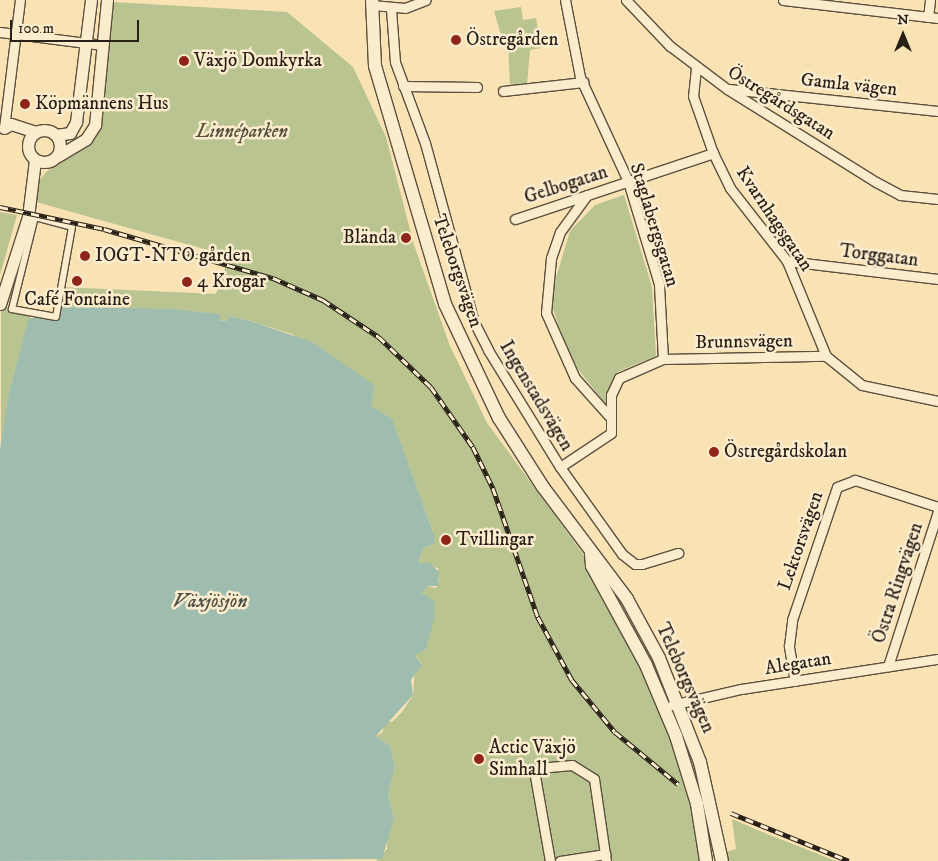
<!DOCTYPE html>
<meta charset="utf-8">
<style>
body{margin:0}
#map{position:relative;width:938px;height:861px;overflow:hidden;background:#f9e2b4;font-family:"IM FELL DW Pica",serif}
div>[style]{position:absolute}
.green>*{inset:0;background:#b9c491}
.water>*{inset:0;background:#9ebdaf}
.roads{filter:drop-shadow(1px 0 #5c503e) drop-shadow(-1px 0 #5c503e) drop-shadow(0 1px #5c503e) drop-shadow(0 -1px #5c503e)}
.pedestrian>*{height:6px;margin:-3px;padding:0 3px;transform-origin:3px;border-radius:3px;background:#fbecce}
.minor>*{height:9px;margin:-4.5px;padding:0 4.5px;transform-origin:4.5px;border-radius:4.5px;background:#fbecce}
.tertiary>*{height:11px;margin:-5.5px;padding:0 5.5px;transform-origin:5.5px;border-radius:5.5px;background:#fbecce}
.tertiary>.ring{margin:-5.5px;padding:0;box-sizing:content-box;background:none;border:11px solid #fbecce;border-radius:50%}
.secondary>*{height:12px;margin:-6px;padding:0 6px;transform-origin:6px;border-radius:6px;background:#fbecce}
.rail>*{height:4.5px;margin-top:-2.25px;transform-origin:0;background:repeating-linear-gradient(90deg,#fbecce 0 8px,#281f17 0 16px);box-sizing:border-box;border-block:1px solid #281f17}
.dots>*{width:14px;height:14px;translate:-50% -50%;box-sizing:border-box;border:2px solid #fbecce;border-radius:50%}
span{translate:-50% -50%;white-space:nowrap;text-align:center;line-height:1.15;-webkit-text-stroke:5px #fbecce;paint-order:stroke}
.poi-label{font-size:19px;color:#281f17}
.left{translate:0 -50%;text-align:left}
.right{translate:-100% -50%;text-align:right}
.street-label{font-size:19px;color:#281f17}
.park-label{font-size:19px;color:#54513c;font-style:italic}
.water-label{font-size:20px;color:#4b4e45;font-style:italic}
.north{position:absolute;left:878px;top:10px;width:50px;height:50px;-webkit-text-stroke:4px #fbecce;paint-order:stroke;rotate:0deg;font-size:14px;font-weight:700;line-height:20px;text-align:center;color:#281f17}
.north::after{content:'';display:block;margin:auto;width:18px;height:22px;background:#281f17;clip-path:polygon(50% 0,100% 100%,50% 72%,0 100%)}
.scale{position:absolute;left:10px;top:20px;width:129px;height:22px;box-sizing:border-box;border:2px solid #281f17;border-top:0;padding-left:6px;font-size:15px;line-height:18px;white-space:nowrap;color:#281f17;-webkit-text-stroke:4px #fbecce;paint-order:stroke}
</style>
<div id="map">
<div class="green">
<div style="clip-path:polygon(113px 2px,287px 12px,353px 67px,386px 137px,414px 245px,450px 346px,487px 423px,592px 566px,664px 707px,706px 861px,376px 861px,387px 849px,387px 831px,394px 817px,388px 795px,395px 767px,390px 746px,376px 736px,382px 733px,386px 721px,392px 722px,402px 712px,413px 695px,415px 668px,422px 664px,415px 655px,427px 644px,435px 605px,422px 593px,428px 586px,436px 588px,439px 581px,438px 568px,418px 563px,423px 548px,434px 544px,433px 532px,391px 418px,378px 414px,371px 406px,371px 389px,292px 334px,247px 320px,228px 316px,227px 321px,219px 320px,219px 314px,191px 311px,58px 307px,61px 287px,216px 294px,229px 256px,36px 202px,39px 181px,46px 172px,83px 148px,96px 133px)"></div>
<div style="clip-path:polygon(521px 7px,523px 20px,536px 18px,541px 48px,530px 50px,527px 84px,510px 87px,508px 41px,500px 32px,494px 11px)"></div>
<div style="clip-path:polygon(624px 195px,652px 287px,656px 356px,617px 372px,607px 406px,567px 355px,550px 298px,570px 231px,595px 205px)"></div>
<div style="clip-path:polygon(0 212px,17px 215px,0 275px)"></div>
<div style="clip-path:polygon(1px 307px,31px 313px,10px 388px,1px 456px)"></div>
<div style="clip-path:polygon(732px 819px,767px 834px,836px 861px,727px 861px,726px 852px,736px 849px)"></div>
</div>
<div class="water">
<div style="clip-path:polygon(62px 307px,173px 309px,220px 314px,219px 320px,227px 321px,228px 316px,247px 320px,312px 342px,374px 385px,371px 406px,392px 419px,434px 535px,434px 544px,423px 548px,418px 563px,430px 563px,439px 572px,438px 586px,428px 586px,422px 593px,435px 602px,434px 619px,426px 649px,415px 655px,422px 665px,411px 680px,413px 695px,376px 736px,390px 746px,395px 767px,388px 795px,394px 817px,382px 859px,0 861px,0 449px,10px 388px,29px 318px,57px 318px)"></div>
</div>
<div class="roads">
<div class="pedestrian">
<div style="left:35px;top:217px;width:38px;rotate:15deg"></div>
<div style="left:72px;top:227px;width:91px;rotate:100.1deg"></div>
<div style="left:56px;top:317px;width:45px;rotate:-169.7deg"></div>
<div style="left:12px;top:309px;width:95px;rotate:-76deg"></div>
</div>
<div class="minor">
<div style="left:626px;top:0;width:64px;rotate:46.3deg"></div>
<div style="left:670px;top:46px;width:71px;rotate:37deg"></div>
<div style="left:727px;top:89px;width:176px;rotate:32deg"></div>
<div style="left:876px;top:182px;width:27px;rotate:28deg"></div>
<div style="left:900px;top:195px;width:38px;rotate:6deg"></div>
<div style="left:783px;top:0;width:156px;rotate:6.6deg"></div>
<div style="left:372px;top:5px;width:33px;rotate:5deg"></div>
<div style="left:405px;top:8px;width:22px;rotate:-21deg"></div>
<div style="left:391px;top:9px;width:53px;rotate:85.7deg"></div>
<div style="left:395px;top:62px;width:86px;rotate:69.7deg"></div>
<div style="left:425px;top:143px;width:186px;rotate:74.7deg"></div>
<div style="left:474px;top:322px;width:31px;rotate:63deg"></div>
<div style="left:488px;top:350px;width:137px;rotate:58.4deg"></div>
<div style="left:560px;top:467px;width:107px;rotate:54.5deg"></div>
<div style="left:622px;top:554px;width:16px;rotate:38deg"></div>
<div style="left:635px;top:564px;width:7px"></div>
<div style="left:642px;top:564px;width:38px;rotate:-17deg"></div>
<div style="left:928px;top:17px;width:17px;rotate:-83deg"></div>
<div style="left:0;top:32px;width:103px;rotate:7.3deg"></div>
<div style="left:696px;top:68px;width:28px;rotate:96deg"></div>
<div style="left:693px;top:96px;width:60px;rotate:70.7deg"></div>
<div style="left:713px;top:153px;width:39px;rotate:64deg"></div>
<div style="left:730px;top:188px;width:93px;rotate:52deg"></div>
<div style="left:787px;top:261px;width:103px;rotate:67.7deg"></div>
<div style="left:826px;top:356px;width:46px;rotate:38.9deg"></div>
<div style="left:862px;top:385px;width:78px;rotate:11.9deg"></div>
<div style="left:403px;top:86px;width:74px;rotate:0.8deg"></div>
<div style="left:729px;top:89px;width:210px;rotate:6deg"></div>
<div style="left:503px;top:91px;width:81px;rotate:-6.4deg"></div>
<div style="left:4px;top:128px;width:129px;rotate:-82.9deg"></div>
<div style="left:587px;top:195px;width:46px;rotate:126.1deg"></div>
<div style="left:560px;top:232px;width:28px;rotate:109deg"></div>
<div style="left:551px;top:258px;width:55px;rotate:95.2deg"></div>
<div style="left:546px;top:313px;width:71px;rotate:66deg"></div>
<div style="left:575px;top:378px;width:51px;rotate:48.2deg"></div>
<div style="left:515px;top:219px;width:209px;rotate:-18.4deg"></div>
<div style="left:787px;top:261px;width:152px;rotate:6.8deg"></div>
<div style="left:663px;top:359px;width:163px;rotate:-1.1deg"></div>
<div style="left:560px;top:467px;width:61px;rotate:-33.7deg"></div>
<div style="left:611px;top:433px;width:38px;rotate:-90deg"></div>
<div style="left:611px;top:395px;width:19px;rotate:-65deg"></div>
<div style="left:619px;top:378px;width:48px;rotate:-23.4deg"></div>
<div style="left:663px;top:359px;width:75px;rotate:-93.1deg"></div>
<div style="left:659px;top:284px;width:108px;rotate:-106.8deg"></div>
<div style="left:628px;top:181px;width:115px;rotate:-114.8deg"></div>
<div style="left:580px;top:77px;width:78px;rotate:-101deg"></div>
<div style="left:888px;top:666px;width:163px;rotate:-72.1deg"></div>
<div style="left:795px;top:681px;width:36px;rotate:-100deg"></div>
<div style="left:789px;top:646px;width:26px;rotate:-83deg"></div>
<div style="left:792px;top:620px;width:140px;rotate:-71.3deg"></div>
<div style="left:837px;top:487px;width:19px;rotate:-21deg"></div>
<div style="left:855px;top:480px;width:87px;rotate:18deg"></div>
<div style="left:672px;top:705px;width:71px;rotate:-13.1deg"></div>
<div style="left:741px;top:689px;width:199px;rotate:-8.7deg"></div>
<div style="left:550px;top:861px;width:92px;rotate:-100deg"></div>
<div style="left:534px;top:770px;width:15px;rotate:-11deg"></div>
<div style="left:549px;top:767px;width:23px;rotate:-5deg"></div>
<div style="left:572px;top:765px;width:26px;rotate:32deg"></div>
<div style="left:594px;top:779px;width:76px;rotate:81.7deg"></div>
<div style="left:560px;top:861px;width:46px;rotate:-8.8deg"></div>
<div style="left:605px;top:854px;width:7px;rotate:82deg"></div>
</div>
<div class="tertiary">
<div style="left:4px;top:128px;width:8px;rotate:-30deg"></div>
<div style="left:11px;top:124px;width:26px;rotate:18deg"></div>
<div class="ring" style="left:28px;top:130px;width:21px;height:21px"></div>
<div style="left:56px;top:135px;width:14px;rotate:-8deg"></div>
<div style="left:70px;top:133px;width:13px;rotate:-61deg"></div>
<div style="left:76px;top:122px;width:123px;rotate:-83deg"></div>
<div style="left:58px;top:156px;width:33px;rotate:-31deg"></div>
<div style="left:86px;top:139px;width:17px;rotate:-57deg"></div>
<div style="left:95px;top:125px;width:126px;rotate:-84.5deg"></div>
<div style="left:0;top:304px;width:91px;rotate:-72.2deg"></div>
<div style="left:28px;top:217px;width:57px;rotate:-83deg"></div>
</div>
<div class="secondary">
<div style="left:372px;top:0;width:66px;rotate:87.4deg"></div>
<div style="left:375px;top:66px;width:248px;rotate:73.6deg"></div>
<div style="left:445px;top:304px;width:126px;rotate:64.7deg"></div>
<div style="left:499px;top:418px;width:82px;rotate:57.5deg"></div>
<div style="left:543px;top:487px;width:140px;rotate:53.1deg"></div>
<div style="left:627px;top:599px;width:67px;rotate:61.5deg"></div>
<div style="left:659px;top:658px;width:112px;rotate:68.5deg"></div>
<div style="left:700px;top:762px;width:101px;rotate:77.5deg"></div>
<div style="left:591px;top:554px;width:12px;rotate:85deg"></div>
<div style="left:592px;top:566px;width:113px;rotate:61.4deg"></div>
<div style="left:646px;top:665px;width:77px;rotate:67.1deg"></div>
<div style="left:676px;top:736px;width:71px;rotate:72.8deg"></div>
<div style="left:697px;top:804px;width:58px;rotate:81deg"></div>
</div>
</div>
<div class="rail">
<div style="left:0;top:207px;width:106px;rotate:11.9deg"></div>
<div style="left:104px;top:229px;width:176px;rotate:16.2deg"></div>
<div style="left:273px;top:278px;width:55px;rotate:23.7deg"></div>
<div style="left:323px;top:300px;width:67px;rotate:33.5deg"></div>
<div style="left:379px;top:337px;width:72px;rotate:43.9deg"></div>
<div style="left:431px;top:387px;width:73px;rotate:55deg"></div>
<div style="left:473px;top:447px;width:46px;rotate:64deg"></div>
<div style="left:493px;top:488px;width:137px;rotate:70.8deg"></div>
<div style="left:538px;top:617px;width:72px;rotate:61.6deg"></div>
<div style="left:572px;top:680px;width:67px;rotate:50.4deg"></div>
<div style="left:615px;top:732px;width:82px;rotate:39.5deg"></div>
<div style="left:731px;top:813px;width:127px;rotate:22.1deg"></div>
</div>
<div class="dots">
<div style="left:456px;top:40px;background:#8f2418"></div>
<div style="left:184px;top:61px;background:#8f2418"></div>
<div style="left:25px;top:104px;background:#8f2418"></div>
<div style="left:406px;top:238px;background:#8f2418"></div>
<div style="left:85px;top:256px;background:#8f2418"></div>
<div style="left:77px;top:281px;background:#8f2418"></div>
<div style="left:187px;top:282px;background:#8f2418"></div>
<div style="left:714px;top:452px;background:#8f2418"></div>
<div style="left:446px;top:540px;background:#8f2418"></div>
<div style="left:479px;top:759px;background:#8f2418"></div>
</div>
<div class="poi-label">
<span class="left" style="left:466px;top:40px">Östregården</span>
<span class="left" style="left:194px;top:61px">Växjö Domkyrka</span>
<span class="left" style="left:35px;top:104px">Köpmännens Hus</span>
<span class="right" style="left:396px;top:238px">Blända</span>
<span class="left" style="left:95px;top:256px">IOGT-NTO gården</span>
<span class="left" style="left:197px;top:282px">4 Krogar</span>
<span style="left:77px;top:300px">Café Fontaine</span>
<span class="left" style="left:724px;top:452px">Östregårdskolan</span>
<span class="left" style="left:456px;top:540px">Tvillingar</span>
<span class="left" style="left:489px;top:759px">Actic Växjö<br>Simhall</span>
</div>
<div class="street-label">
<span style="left:849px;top:85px;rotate:6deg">Gamla vägen</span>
<span style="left:781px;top:103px;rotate:32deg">Östregårdsgatan</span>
<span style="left:566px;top:185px;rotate:-18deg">Gelbogatan</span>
<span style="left:774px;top:219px;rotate:56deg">Kvarnhagsgatan</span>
<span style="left:654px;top:225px;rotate:73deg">Staglabergsgatan</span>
<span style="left:879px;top:256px;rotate:7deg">Torggatan</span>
<span style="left:457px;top:271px;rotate:71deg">Teleborgsvägen</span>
<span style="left:744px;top:342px;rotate:-1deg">Brunnsvägen</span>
<span style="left:536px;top:396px;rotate:59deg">Ingenstadsvägen</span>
<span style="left:801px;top:541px;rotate:-71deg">Lektorsvägen</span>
<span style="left:898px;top:583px;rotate:-72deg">Östra Ringvägen</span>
<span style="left:798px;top:664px;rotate:-9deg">Alegatan</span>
<span style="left:685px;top:678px;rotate:66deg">Teleborgsvägen</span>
</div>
<div class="park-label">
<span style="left:242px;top:132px">Linnéparken</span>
</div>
<div class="water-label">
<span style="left:210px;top:601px">Växjösjön</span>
</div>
<div class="north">N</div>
<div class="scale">100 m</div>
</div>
